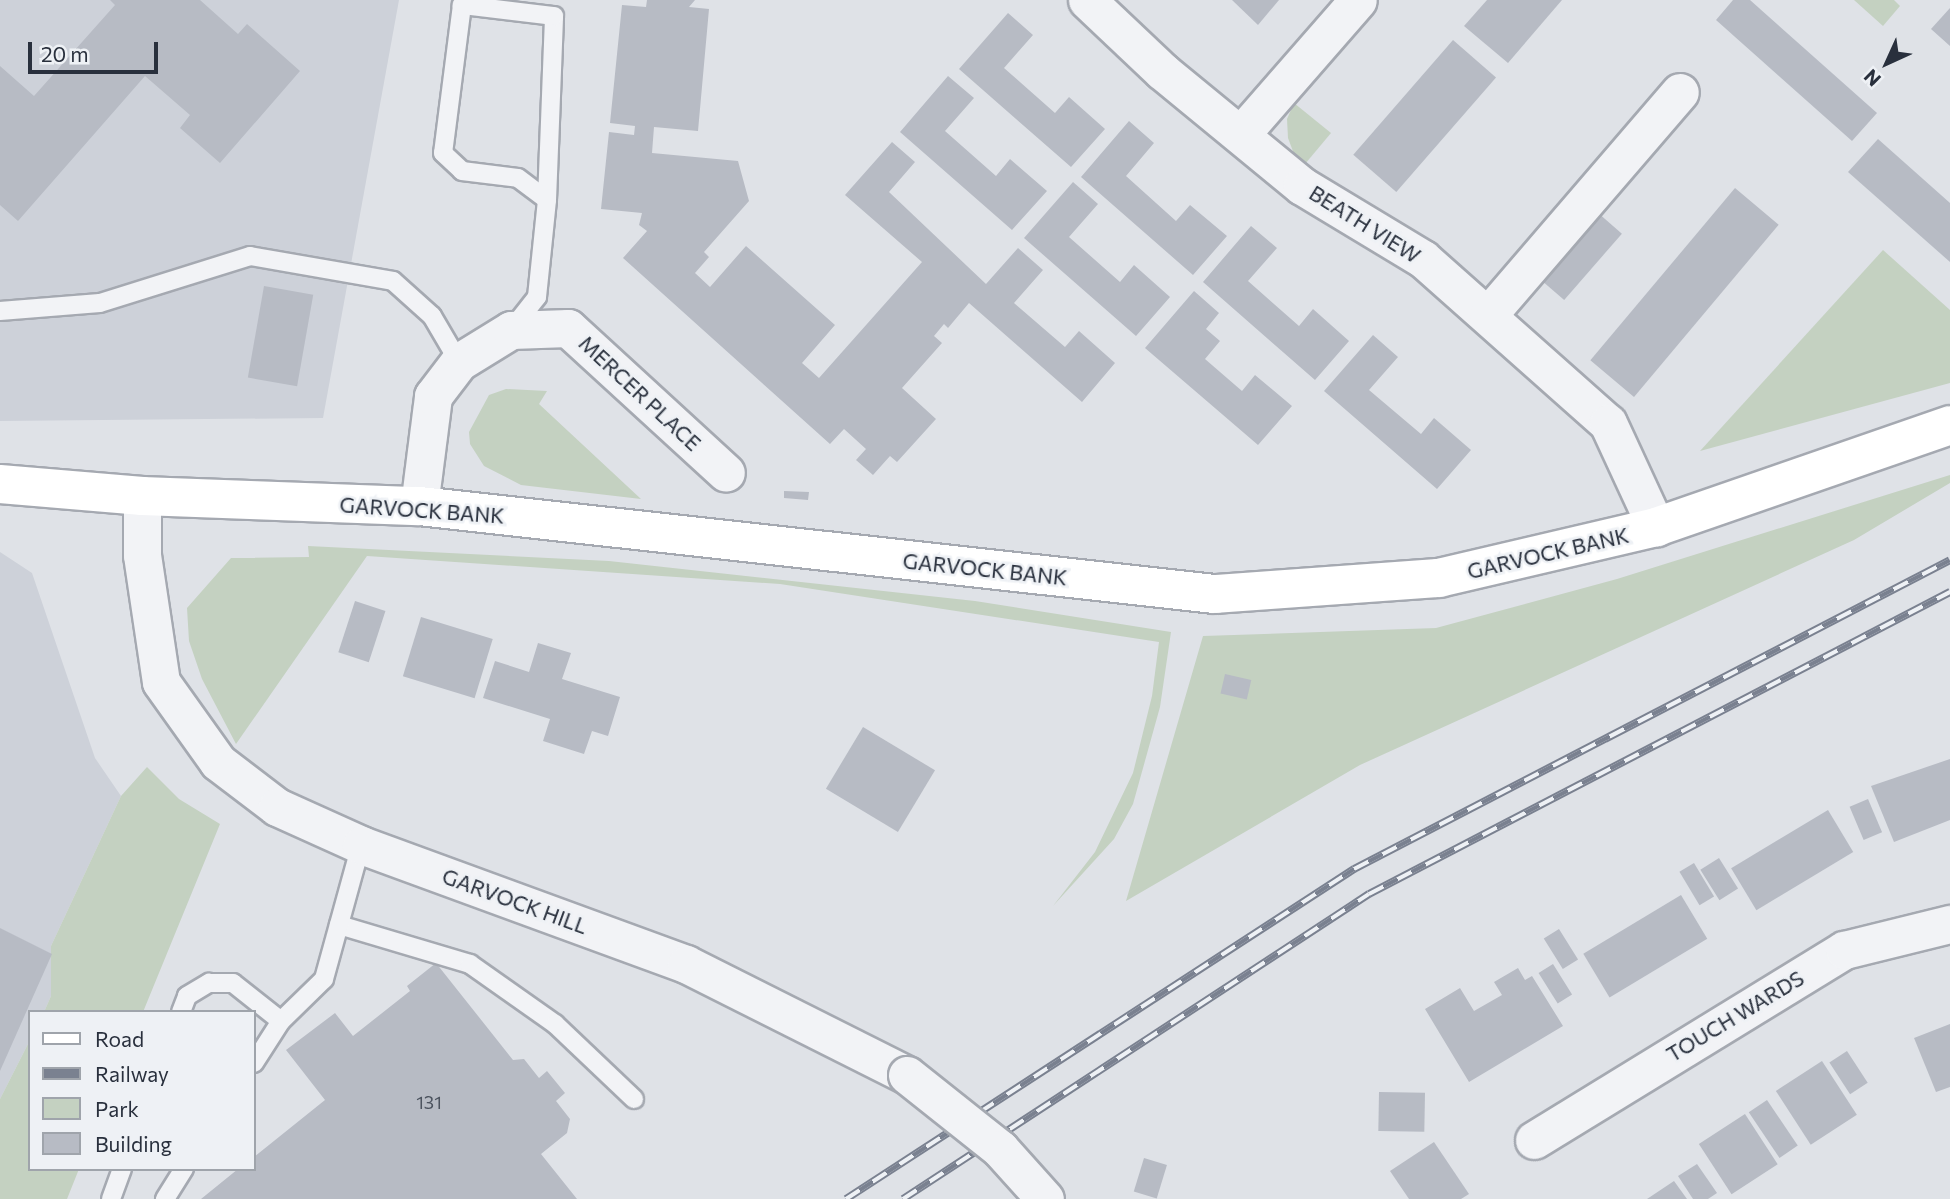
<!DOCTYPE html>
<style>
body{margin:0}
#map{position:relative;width:1950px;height:1199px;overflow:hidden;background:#dfe2e7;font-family:Commissioner,sans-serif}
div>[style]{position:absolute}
.built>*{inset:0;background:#cdd1d9}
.green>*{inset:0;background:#c4d1c1}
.building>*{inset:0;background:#b7bbc4;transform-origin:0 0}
.roads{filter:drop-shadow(2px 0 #a5a9b1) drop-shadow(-2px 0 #a5a9b1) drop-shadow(0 2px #a5a9b1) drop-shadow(0 -2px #a5a9b1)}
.lane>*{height:18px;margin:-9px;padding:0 9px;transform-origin:9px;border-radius:9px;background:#f2f3f6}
.street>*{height:37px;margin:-18.5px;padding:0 18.5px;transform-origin:18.5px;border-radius:18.5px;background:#f2f3f6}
.secondary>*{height:38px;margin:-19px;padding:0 19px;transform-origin:19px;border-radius:19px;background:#fff}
.rail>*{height:8px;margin-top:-4px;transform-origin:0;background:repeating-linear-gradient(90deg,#eef1f5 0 16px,#7a8190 0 32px);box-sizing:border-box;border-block:2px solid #7a8190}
.bridges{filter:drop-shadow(2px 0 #a5a9b1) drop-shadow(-2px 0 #a5a9b1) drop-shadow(0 2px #a5a9b1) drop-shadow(0 -2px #a5a9b1)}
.street-bridge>*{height:37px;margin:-18.5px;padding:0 18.5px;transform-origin:18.5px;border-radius:18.5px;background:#f2f3f6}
span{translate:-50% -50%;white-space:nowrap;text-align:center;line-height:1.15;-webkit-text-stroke:5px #eef1f5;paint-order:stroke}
.number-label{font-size:18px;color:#4c535f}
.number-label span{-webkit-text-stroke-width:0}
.street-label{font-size:21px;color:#29303d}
.legend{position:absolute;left:28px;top:1010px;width:228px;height:161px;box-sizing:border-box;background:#eef1f5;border:2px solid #9fa4ab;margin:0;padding:9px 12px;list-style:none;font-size:21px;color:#29303d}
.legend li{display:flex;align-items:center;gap:14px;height:35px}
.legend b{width:35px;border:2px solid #9fa4ab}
.north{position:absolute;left:1852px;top:28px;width:70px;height:70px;-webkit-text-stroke:5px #eef1f5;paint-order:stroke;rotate:225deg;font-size:19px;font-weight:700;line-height:28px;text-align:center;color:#29303d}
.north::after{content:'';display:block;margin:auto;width:24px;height:32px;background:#29303d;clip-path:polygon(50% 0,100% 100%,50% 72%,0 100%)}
.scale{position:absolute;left:28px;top:42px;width:130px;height:32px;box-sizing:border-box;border:4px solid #29303d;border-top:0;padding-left:9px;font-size:21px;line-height:24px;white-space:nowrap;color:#29303d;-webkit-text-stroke:5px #eef1f5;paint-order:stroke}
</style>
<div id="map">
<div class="built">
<div style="clip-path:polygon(0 0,399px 0,323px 418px,0 421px)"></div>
<div style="clip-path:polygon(0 552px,32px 573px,95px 758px,121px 796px,51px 946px,51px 996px,44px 1012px,30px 1012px,30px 1040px,0 1099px)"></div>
</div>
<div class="green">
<div style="clip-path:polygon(1854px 0,1894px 0,1900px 6px,1883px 26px)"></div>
<div style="clip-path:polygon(1294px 103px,1331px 133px,1300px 170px,1288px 138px,1287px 119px)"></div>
<div style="clip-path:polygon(1883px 250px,1950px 310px,1950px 383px,1700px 451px)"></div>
<div style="clip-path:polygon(506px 389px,547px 391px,539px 404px,641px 499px,521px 485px,484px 466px,470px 444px,469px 432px,489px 395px)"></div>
<div style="clip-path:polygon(1950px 475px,1950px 483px,1854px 540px,1360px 765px,1126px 901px,1203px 636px,1436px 628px,1617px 579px)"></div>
<div style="clip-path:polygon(308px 546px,609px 561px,975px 601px,1171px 632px,1160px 707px,1133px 804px,1114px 839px,1053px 906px,1095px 852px,1133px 773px,1152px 696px,1159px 642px,780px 584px,367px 556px,236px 744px,202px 679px,189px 641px,187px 608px,231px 558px,309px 557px)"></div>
<div style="clip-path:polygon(147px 767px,179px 799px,220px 824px,143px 1012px,44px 1012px,51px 996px,51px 946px,121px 796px)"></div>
<div style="clip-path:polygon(30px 1040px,30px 1169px,79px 1169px,67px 1199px,0 1199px,0 1099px)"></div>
</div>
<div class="building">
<div style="clip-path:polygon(110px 0,200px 0,238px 34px,247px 24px,300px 71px,220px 163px,180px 128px,190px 115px,145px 76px,18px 221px,0 205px,0 66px,34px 96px,115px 5px)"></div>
<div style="clip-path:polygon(647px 0,695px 0,689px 7px,709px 9px,698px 131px,654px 127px,652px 153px,738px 161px,749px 201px,704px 252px,709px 257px,695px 273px,710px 287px,746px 246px,835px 325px,802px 363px,819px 378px,922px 262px,845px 195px,892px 142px,915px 162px,889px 192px,986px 284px,1018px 248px,1043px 270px,1014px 303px,1065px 347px,1079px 331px,1115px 363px,1082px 402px,969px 303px,948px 328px,944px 324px,934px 336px,942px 343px,902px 388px,936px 419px,897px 462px,890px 456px,873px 475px,856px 460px,866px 449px,844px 429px,830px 444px,623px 258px,647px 231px,639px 225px,642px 213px,601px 209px,609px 132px,634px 135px,635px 126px,610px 123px,622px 5px,646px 7px)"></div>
<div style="clip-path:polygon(1232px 0,1279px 0,1258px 25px)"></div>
<div style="clip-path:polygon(1487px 0,1562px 0,1508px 63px,1464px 26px)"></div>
<div style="clip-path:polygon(1733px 0,1750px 0,1877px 113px,1852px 141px,1716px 20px)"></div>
<div style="clip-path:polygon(1950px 8px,1950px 46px,1931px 29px)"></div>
<div style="clip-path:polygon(1008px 13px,1033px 35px,1004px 68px,1055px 113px,1069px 97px,1105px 129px,1071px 167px,959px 69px)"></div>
<div style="left:1453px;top:40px;width:57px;height:152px;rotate:41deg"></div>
<div style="clip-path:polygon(948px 76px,974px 98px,945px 131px,996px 176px,1010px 159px,1047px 191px,1012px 230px,900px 132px)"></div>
<div style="clip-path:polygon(1129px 121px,1154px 143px,1126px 176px,1176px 221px,1190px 205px,1227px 236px,1193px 275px,1081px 177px)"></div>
<div style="clip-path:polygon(1878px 139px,1950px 203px,1950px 262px,1848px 172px)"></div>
<div style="clip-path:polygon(1073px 182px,1098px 204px,1069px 237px,1120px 282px,1134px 265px,1170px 297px,1136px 336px,1024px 238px)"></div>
<div style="left:1735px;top:188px;width:57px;height:225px;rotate:40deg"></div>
<div style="left:1597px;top:212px;width:33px;height:88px;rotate:41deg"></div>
<div style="clip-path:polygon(1251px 226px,1277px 248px,1248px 281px,1299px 326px,1313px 309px,1349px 341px,1315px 380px,1203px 282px)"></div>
<div style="left:264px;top:286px;width:50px;height:93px;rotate:10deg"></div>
<div style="clip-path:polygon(1194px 291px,1219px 313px,1206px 329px,1220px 341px,1205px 359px,1242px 391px,1255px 375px,1292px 406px,1258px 445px,1145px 348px)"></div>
<div style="clip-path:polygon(1373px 335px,1398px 357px,1369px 390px,1421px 434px,1434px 418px,1471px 450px,1437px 489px,1324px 391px)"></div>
<div style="clip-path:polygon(784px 491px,809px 492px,808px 500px,784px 498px)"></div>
<div style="left:355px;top:601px;width:32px;height:54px;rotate:18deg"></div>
<div style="left:421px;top:617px;width:75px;height:62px;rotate:17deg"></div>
<div style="clip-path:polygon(538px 643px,571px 653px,562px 679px,620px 697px,608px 736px,592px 731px,584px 754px,543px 741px,550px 719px,483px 698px,495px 661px,529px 672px)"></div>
<div style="left:1225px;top:674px;width:27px;height:20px;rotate:13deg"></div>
<div style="left:863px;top:727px;width:84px;height:72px;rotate:31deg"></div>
<div style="clip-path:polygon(1950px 759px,1950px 820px,1894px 842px,1871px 786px)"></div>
<div style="left:1868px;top:799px;width:36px;height:20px;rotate:67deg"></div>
<div style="left:1828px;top:810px;width:49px;height:113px;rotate:59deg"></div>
<div style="left:1719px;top:858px;width:36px;height:22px;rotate:58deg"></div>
<div style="left:1694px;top:863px;width:39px;height:17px;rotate:59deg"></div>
<div style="left:1681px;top:895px;width:51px;height:114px;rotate:59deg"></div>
<div style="clip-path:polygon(0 928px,52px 954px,0 1071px)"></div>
<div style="left:1559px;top:929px;width:36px;height:18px;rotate:58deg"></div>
<div style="clip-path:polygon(436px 963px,513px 1060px,524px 1059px,539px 1078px,547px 1071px,565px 1093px,556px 1101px,570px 1119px,567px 1133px,541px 1154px,577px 1199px,201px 1199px,238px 1169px,254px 1169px,254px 1157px,325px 1100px,286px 1050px,335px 1013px,353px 1036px,410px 991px,407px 986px)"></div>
<div style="left:1553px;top:964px;width:36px;height:17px;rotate:58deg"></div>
<div style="clip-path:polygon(1518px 968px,1525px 980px,1532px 976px,1563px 1026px,1469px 1082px,1425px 1009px,1460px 988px,1474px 1011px,1502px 995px,1494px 982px)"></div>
<div style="clip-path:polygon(1950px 1024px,1950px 1087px,1936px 1092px,1914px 1038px)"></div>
<div style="left:1847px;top:1051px;width:38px;height:21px;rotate:57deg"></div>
<div style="left:1822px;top:1061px;width:64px;height:55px;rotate:57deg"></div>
<div style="left:1379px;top:1092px;width:46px;height:39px;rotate:1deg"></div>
<div style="left:1767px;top:1100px;width:55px;height:22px;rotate:56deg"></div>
<div style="left:1745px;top:1114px;width:60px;height:55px;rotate:57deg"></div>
<div style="clip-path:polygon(1434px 1142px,1469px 1194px,1461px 1199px,1409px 1199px,1390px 1171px)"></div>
<div style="left:1144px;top:1158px;width:24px;height:35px;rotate:17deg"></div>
<div style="clip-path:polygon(1697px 1164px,1717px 1193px,1708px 1199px,1693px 1199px,1678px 1176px)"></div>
<div style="clip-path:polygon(1674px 1181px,1687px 1199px,1647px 1199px)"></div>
</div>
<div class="roads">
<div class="lane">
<div style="left:0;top:311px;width:100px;rotate:-4.6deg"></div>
<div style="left:100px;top:303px;width:157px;rotate:-17.4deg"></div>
<div style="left:250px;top:256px;width:145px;rotate:9.9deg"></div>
<div style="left:393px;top:281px;width:52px;rotate:41.9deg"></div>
<div style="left:432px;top:316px;width:53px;rotate:59.6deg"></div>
<div style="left:511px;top:330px;width:42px;rotate:-51.8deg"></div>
<div style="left:537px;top:297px;width:98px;rotate:-84.1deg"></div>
<div style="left:547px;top:200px;width:184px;rotate:-87.8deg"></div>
<div style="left:554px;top:16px;width:93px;rotate:-173.2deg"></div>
<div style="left:462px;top:5px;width:149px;rotate:97.3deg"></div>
<div style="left:443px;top:153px;width:26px;rotate:43deg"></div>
<div style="left:462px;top:171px;width:56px;rotate:7.1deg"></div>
<div style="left:518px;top:178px;width:36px;rotate:37deg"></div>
<div style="left:339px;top:925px;width:137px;rotate:16.6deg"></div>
<div style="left:470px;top:964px;width:104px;rotate:35.2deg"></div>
<div style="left:555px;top:1024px;width:109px;rotate:43.5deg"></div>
<div style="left:181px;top:1012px;width:17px;rotate:-69deg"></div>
<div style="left:187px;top:996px;width:26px;rotate:-31deg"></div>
<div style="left:209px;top:983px;width:24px"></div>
<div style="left:233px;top:983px;width:61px;rotate:38.4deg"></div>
<div style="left:254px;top:1063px;width:50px;rotate:-57.3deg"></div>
<div style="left:281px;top:1021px;width:60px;rotate:-44.3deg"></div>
<div style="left:324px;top:979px;width:139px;rotate:-74.6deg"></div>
<div style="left:111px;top:1199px;width:32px;rotate:-70deg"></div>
<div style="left:165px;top:1199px;width:36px;rotate:-58deg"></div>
</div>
<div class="street">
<div style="left:1087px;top:0;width:103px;rotate:43.4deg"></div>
<div style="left:1162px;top:71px;width:181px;rotate:39.4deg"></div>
<div style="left:1302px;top:186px;width:141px;rotate:31.1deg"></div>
<div style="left:1423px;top:259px;width:247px;rotate:41.6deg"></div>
<div style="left:1608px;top:423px;width:115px;rotate:65.2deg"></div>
<div style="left:1242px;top:133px;width:176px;rotate:-48.9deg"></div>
<div style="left:1488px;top:315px;width:294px;rotate:-49.3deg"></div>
<div style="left:142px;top:496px;width:59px;rotate:90deg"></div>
<div style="left:142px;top:555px;width:128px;rotate:81.5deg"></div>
<div style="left:161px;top:682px;width:98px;rotate:54.5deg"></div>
<div style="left:218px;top:762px;width:74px;rotate:37.3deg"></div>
<div style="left:277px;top:807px;width:92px;rotate:24.3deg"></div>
<div style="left:361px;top:845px;width:346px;rotate:20.1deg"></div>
<div style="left:686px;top:964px;width:247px;rotate:26.7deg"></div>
<div style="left:419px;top:506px;width:111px;rotate:-82.7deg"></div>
<div style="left:433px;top:396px;width:43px;rotate:-52.6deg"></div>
<div style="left:459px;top:362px;width:61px;rotate:-31.6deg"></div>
<div style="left:511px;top:330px;width:57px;rotate:-2deg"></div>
<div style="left:568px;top:328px;width:214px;rotate:42.5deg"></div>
<div style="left:1534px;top:1140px;width:364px;rotate:-31.5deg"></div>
<div style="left:1844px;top:950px;width:109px;rotate:-13.8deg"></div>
</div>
<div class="secondary">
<div style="left:0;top:484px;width:143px;rotate:4.8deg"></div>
<div style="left:142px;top:496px;width:277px;rotate:2.1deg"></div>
<div style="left:419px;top:506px;width:801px;rotate:6.31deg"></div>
<div style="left:1215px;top:594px;width:225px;rotate:-4.1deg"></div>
<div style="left:1439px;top:578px;width:223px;rotate:-13.2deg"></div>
<div style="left:1656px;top:527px;width:311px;rotate:-19.1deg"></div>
</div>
</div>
<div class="rail">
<div style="left:846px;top:1199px;width:606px;rotate:-33.01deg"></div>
<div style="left:1354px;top:869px;width:671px;rotate:-27.4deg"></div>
<div style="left:903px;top:1199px;width:557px;rotate:-33.21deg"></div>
<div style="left:1369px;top:894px;width:655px;rotate:-27.47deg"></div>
</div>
<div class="bridges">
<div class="street-bridge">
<div style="left:907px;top:1075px;width:119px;rotate:38.5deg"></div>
<div style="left:1000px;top:1149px;width:67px;rotate:48deg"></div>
</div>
</div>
<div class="number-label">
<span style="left:429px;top:1102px">131</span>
</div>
<div class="street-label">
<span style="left:1365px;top:224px;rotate:32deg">BEATH VIEW</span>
<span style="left:640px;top:393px;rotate:43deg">MERCER PLACE</span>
<span style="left:422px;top:510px;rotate:4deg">GARVOCK BANK</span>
<span style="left:1548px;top:553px;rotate:-13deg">GARVOCK BANK</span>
<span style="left:985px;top:569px;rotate:6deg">GARVOCK BANK</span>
<span style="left:515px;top:901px;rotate:20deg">GARVOCK HILL</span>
<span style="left:1735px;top:1016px;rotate:-31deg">TOUCH WARDS</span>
</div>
<ul class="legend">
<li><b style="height:9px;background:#fff"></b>Road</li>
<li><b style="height:9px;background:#7a8190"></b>Railway</li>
<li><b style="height:19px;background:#c4d1c1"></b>Park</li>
<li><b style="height:19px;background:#b7bbc4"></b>Building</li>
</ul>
<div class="north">N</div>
<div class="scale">20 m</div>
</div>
